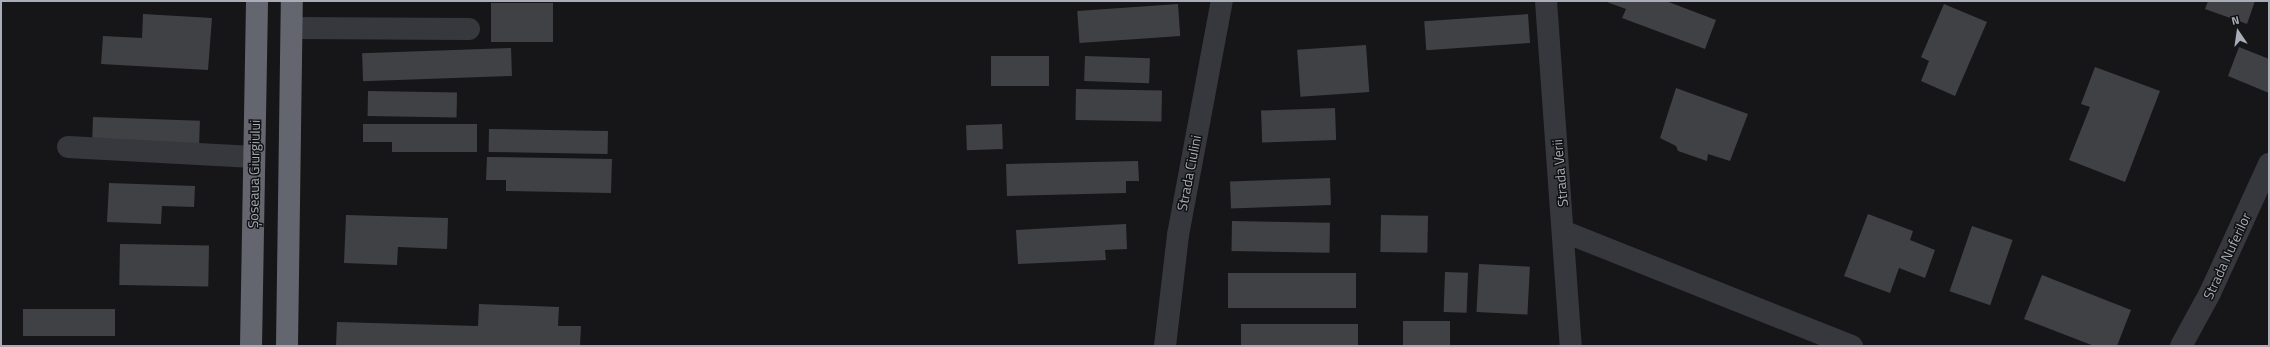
<!DOCTYPE html>
<meta charset="utf-8">
<style>
body{margin:0}
#map{position:relative;width:2270px;height:347px;overflow:hidden;background:#161618;font-family:"Titillium Web",sans-serif}
div>[style]{position:absolute}
.building>*{inset:0;background:#404145;transform-origin:0 0}
.minor>*{height:22px;margin:-11px;padding:0 11px;transform-origin:11px;border-radius:11px;background:#37383d}
.highway>*{height:22px;margin:-11px;padding:0 11px;transform-origin:11px;border-radius:11px;background:#63666e}
span{translate:-50% -50%;white-space:nowrap;text-align:center;line-height:1.15;-webkit-text-stroke:3px #111113;paint-order:stroke}
.street-label{font-size:14px;color:#a8adb8}
.frame{position:absolute;inset:0;border:2px solid #a8adb8;pointer-events:none}
.north{position:absolute;left:2218px;top:12px;width:40px;height:40px;-webkit-text-stroke:3px #111113;paint-order:stroke;rotate:347deg;font-size:11px;font-weight:700;line-height:16px;text-align:center;color:#a8adb8}
.north::after{content:'';display:block;margin:auto;width:14px;height:18px;background:#a8adb8;clip-path:polygon(50% 0,100% 100%,50% 72%,0 100%)}
</style>
<div id="map">
<div class="building">
<div style="clip-path:polygon(1604px 1px,1666px 1px,1716px 20px,1705px 49px,1622px 18px,1626px 9px)"></div>
<div style="clip-path:polygon(2208px 1px,2255px 1px,2247px 24px,2205px 9px)"></div>
<div style="left:553px;top:3px;width:39px;height:62px;rotate:90deg"></div>
<div style="left:1178px;top:4px;width:32px;height:101px;rotate:86deg"></div>
<div style="clip-path:polygon(1944px 4px,1987px 22px,1955px 96px,1921px 81px,1929px 61px,1921px 57px)"></div>
<div style="clip-path:polygon(143px 14px,212px 18px,208px 70px,101px 64px,103px 36px,142px 38px)"></div>
<div style="left:1528px;top:14px;width:29px;height:104px;rotate:86deg"></div>
<div style="left:1366px;top:45px;width:47px;height:69px;rotate:86deg"></div>
<div style="clip-path:polygon(2239px 47px,2269px 59px,2269px 93px,2228px 76px)"></div>
<div style="left:511px;top:48px;width:28px;height:149px;rotate:88deg"></div>
<div style="left:991px;top:56px;width:58px;height:30px"></div>
<div style="left:1085px;top:56px;width:65px;height:25px;rotate:2deg"></div>
<div style="clip-path:polygon(2095px 67px,2160px 91px,2125px 182px,2069px 160px,2090px 107px,2081px 104px)"></div>
<div style="clip-path:polygon(1676px 88px,1748px 114px,1730px 161px,1708px 154px,1707px 161px,1678px 151px,1676px 146px,1660px 138px)"></div>
<div style="left:1076px;top:89px;width:86px;height:31px;rotate:1deg"></div>
<div style="left:368px;top:91px;width:89px;height:25px;rotate:1deg"></div>
<div style="left:1335px;top:108px;width:32px;height:74px;rotate:88deg"></div>
<div style="left:93px;top:117px;width:107px;height:27px;rotate:2deg"></div>
<div style="clip-path:polygon(363px 124px,477px 124px,477px 152px,392px 152px,392px 142px,363px 142px)"></div>
<div style="left:1002px;top:124px;width:25px;height:36px;rotate:88deg"></div>
<div style="left:489px;top:129px;width:119px;height:23px;rotate:1deg"></div>
<div style="clip-path:polygon(487px 157px,612px 159px,611px 193px,506px 191px,506px 180px,486px 180px)"></div>
<div style="clip-path:polygon(1138px 161px,1139px 181px,1126px 181px,1126px 193px,1007px 196px,1006px 164px)"></div>
<div style="left:1330px;top:178px;width:27px;height:100px;rotate:88deg"></div>
<div style="clip-path:polygon(109px 183px,195px 186px,194px 207px,162px 206px,161px 224px,107px 222px)"></div>
<div style="clip-path:polygon(1868px 214px,1913px 231px,1910px 240px,1935px 250px,1925px 278px,1899px 268px,1890px 293px,1844px 276px)"></div>
<div style="clip-path:polygon(346px 215px,448px 218px,447px 249px,398px 247px,397px 265px,344px 263px)"></div>
<div style="left:1381px;top:215px;width:47px;height:37px;rotate:1deg"></div>
<div style="left:1232px;top:221px;width:98px;height:30px;rotate:1deg"></div>
<div style="clip-path:polygon(1126px 224px,1127px 249px,1105px 250px,1106px 260px,1018px 264px,1016px 230px)"></div>
<div style="left:1972px;top:226px;width:43px;height:69px;rotate:19deg"></div>
<div style="left:120px;top:244px;width:89px;height:41px;rotate:1deg"></div>
<div style="left:1479px;top:264px;width:51px;height:48px;rotate:3deg"></div>
<div style="left:1445px;top:272px;width:23px;height:40px;rotate:2deg"></div>
<div style="left:1228px;top:273px;width:128px;height:35px"></div>
<div style="clip-path:polygon(2042px 275px,2131px 310px,2117px 346px,2094px 346px,2024px 319px)"></div>
<div style="clip-path:polygon(479px 304px,559px 307px,558px 326px,581px 326px,580px 346px,336px 346px,337px 322px,478px 326px)"></div>
<div style="left:23px;top:309px;width:92px;height:27px"></div>
<div style="left:1403px;top:321px;width:47px;height:25px"></div>
<div style="left:1241px;top:324px;width:117px;height:22px"></div>
</div>
<div class="minor">
<div style="left:1546px;top:1px;width:346px;rotate:85.9deg"></div>
<div style="left:292px;top:28px;width:177px;rotate:0.3deg"></div>
<div style="left:68px;top:147px;width:186px;rotate:3.1deg"></div>
<div style="left:1565px;top:232px;width:309px;rotate:21.7deg"></div>
<div style="left:1165px;top:346px;width:112px;rotate:-83.3deg"></div>
<div style="left:1178px;top:235px;width:238px;rotate:-79.4deg"></div>
<div style="left:2181px;top:346px;width:60px;rotate:-61.3deg"></div>
<div style="left:2210px;top:293px;width:142px;rotate:-65.4deg"></div>
</div>
<div class="highway">
<div style="left:251px;top:346px;width:345px;rotate:-89deg"></div>
<div style="left:287px;top:346px;width:345px;rotate:-89.2deg"></div>
</div>
<div class="street-label">
<span style="left:1189px;top:173px;rotate:-79deg">Strada Ciulini</span>
<span style="left:1560px;top:173px;rotate:-95deg">Strada Verii</span>
<span style="left:254px;top:174px;rotate:-89deg">Șoseaua Giurgiului</span>
<span style="left:2227px;top:256px;rotate:-65deg">Strada Nuferilor</span>
</div>
<div class="frame"></div>
<div class="north">N</div>
</div>
